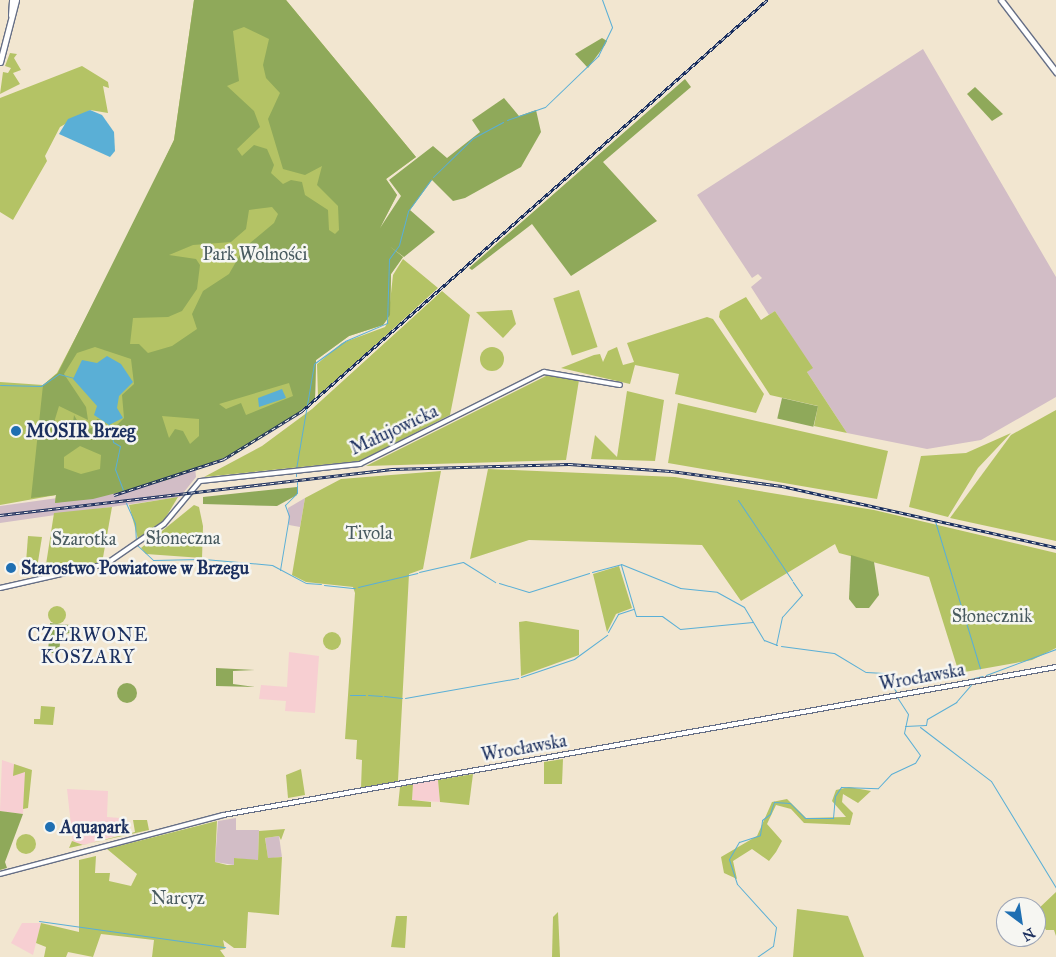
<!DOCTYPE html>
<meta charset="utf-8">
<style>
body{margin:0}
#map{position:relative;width:1056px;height:957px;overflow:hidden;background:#f2e6d0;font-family:"IM FELL Great Primer",serif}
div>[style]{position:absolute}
.built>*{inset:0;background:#f7cfd2}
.industrial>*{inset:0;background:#d2bdc6;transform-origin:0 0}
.green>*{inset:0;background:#b4c365;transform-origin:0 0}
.round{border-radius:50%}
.forest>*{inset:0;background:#8fa95a;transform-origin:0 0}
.water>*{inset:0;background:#5aafd6}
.stream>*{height:1px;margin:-0.5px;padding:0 0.5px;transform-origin:0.5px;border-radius:0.5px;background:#5aafd6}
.roads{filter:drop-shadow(1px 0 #666f86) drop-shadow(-1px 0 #666f86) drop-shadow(0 1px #666f86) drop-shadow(0 -1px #666f86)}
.tertiary>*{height:4px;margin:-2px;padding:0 2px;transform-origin:2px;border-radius:2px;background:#fff}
.primary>*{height:5px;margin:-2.5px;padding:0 2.5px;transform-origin:2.5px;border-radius:2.5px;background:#fff}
.rail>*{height:3px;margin-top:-1.5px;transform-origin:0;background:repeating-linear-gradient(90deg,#f6f6f2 0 4px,#1b2f5e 0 8px);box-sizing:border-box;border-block:1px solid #1b2f5e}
.dots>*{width:14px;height:14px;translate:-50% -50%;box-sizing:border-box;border:2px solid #f6f6f2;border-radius:50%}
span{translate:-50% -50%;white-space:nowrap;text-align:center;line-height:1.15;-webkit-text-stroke:5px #f6f6f2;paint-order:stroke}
.park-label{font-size:18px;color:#495b60}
.street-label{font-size:18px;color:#1b2f5e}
.poi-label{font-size:18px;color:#1b2f5e;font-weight:700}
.left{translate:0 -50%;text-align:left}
.neighbourhood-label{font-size:19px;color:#1b2f5e;letter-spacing:1px}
.north{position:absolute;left:996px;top:897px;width:50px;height:50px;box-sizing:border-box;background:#f6f6f2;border:1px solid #9ea6b7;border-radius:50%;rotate:149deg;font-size:14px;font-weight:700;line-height:20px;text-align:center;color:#1b2f5e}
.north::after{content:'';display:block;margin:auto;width:18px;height:22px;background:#1f6fb2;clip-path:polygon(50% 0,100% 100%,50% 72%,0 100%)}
</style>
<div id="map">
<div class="built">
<div style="clip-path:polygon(289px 652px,319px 656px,315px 713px,285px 711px,286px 701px,259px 699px,261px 685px,287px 687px)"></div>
<div style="clip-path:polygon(2px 760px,26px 768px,23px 814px,0 811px)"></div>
<div style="clip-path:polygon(438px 780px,440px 802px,412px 800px,413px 784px)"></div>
<div style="clip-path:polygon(67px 789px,108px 791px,107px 817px,120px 818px,119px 835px,83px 845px,73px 843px)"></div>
<div style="clip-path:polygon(22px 923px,41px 923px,33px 955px,11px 943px)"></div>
</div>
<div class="industrial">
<div style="clip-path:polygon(923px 49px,1056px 277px,1056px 397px,981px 440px,927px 449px,847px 433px,807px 372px,812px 368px,775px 311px,769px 315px,751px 287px,762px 278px,758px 274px,752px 278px,697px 195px)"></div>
<div style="clip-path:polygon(195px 467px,196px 477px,180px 497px,0 523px,0 506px,94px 493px)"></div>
<div style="clip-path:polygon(305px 498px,300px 527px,289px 525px,288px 508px)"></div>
<div style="clip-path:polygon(236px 818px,236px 830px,259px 830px,258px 861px,234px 858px,234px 865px,215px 862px,218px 821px)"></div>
<div style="left:279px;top:836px;width:21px;height:14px;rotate:82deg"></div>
</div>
<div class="green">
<div style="clip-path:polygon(194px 0,286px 0,416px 157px,386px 179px,397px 195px,376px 235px,403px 257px,391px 274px,390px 315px,383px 325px,349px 336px,316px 360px,315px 399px,237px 453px,128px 491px,55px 503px,56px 495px,0 505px,0 382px,43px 385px,57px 373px,128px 237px,174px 140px)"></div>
<div style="clip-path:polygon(10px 53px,17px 54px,14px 58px,21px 70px,13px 73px,20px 84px,0 94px,3px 72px,8px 73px,11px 68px,5px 66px)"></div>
<div style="clip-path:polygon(82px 66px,108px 82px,109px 88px,103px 86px,108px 113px,90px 110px,60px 127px,45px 156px,47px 161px,13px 220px,0 212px,0 98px)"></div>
<div style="clip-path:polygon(403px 259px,438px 288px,318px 397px,317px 364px,342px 343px,385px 327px,388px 321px,393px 275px)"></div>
<div style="left:579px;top:290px;width:60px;height:27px;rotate:72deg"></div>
<div style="clip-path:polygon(442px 291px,470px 315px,450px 415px,360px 461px,204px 477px,262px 446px,312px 409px)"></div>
<div style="clip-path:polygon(746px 297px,761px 320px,775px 311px,813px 368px,807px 372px,847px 433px,814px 426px,818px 406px,770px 395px,719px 317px,720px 311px)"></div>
<div style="clip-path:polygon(512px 310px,516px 324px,503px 338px,476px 312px)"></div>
<div style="clip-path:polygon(707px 317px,713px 319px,764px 394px,756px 413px,675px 394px,679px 374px,635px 365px,630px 384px,561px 368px,594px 355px,600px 354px,603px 362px,608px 351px,617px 347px,623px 365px,634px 362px,627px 343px)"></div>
<div class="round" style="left:480px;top:347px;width:24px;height:24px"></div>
<div style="clip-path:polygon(552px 373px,579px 380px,566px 460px,366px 466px)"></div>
<div style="clip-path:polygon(627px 391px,664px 400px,655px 461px,591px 459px,595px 435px,617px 457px)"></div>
<div style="clip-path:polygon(678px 403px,888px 451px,877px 499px,668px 463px)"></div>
<div style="clip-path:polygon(1056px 410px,1056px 541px,950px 518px,1011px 435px)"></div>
<div style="clip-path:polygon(1011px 433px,978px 468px,948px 517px,909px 507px,921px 456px,966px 453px)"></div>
<div style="clip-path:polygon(488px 469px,675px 477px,874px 510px,1056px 553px,1056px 648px,1032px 660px,959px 673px,929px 577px,839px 553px,835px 544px,741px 601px,702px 545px,529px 540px,470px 559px)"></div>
<div style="clip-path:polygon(441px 471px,423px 569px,409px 574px,398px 781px,361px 788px,362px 760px,356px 759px,357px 740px,345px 739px,355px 593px,353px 587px,306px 582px,292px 575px,305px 498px,341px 479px)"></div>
<div style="clip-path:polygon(178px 497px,163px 522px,138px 539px,129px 505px)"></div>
<div style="clip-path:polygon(194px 505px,199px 507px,203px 526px,202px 558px,146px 554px,141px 548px)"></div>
<div style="clip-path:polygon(112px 507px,102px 563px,45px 571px,54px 513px)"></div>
<div style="clip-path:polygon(28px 536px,42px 537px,36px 574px,25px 576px)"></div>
<div style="clip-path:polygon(619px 566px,632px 608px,616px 614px,607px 632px,593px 574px)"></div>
<div class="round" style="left:48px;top:606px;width:18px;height:18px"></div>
<div style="clip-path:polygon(526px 621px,579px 630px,579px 655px,521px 676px,519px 622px)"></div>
<div class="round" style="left:323px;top:632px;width:18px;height:18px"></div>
<div style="clip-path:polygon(41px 706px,55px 707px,53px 725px,34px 724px,34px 719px,40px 719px)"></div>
<div style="clip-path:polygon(563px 759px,562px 784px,544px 784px,544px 762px)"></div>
<div style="clip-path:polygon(14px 764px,32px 770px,28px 808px,23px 809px,25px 772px,13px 776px)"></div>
<div style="clip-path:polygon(301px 769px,305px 795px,288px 798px,286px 775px)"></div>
<div style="clip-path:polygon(473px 774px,469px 805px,440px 802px,438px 780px)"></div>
<div style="clip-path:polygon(413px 784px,412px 800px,431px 802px,431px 807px,398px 806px,400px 787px)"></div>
<div style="clip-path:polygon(849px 787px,871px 791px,858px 803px,843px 794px,842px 802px,853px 813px,850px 825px,804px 823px,791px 809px,776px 805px,767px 824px,782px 841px,776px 852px,769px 861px,752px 849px,733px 861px,737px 879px,724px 873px,721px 857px,757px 836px,772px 802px,787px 799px,806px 818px,846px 817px,832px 801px,836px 790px)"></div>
<div style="clip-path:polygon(133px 820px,147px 820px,149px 830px,69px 848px,72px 841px,83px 845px,135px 832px)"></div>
<div style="clip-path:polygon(217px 821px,215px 862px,227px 865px,234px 865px,234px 858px,258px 860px,259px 831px,285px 829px,281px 840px,279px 836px,265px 838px,268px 858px,282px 857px,279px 915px,248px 912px,246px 948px,234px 948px,223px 940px,225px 949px,220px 950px,225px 957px,152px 957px,154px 940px,101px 934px,93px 957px,68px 952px,66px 957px,44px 957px,46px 947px,36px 943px,41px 923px,79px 932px,79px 860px,96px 856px,95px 873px,110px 873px,109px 881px,131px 886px,137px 874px,107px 849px)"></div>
<div class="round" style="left:16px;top:834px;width:20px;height:20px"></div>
<div style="clip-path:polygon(1056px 892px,1056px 936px,1054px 930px,1046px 930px,1036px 911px)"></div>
<div style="clip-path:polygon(797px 909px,848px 916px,864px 957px,793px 957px)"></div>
<div style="clip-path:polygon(558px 912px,560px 957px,552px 957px,553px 917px)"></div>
<div style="clip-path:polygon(396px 916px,407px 916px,405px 948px,391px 947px)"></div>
</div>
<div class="forest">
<div style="clip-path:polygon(evenodd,194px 0,286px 0,416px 157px,386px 179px,397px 195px,380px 228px,401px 196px,389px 180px,433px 146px,447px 158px,480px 132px,472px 120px,504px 98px,519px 116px,536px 110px,541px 132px,521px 167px,465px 198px,453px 201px,432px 180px,410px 210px,435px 232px,404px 257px,389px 246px,403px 257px,391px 274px,390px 315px,383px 325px,349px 336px,316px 360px,315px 399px,305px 409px,237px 453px,167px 480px,93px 499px,55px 503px,56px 495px,31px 498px,43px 385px,58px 373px,174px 140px,194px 0,244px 27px,269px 39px,263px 65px,266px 78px,280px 93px,268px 119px,283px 169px,305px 175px,322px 166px,317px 185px,338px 206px,339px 230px,335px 234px,329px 230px,328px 210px,305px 195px,302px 182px,291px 180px,283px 184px,271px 173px,274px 165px,267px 149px,254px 145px,242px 156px,237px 149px,260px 127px,254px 111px,227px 86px,239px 81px,233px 31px,244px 27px,194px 0,272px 207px,278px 214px,274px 223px,244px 248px,229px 274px,203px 291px,192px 314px,197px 329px,172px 346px,148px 353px,139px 344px,130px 344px,133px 318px,168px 317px,182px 311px,197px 289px,200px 265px,196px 259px,169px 255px,193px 245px,231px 242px,246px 229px,249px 210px,272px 207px,194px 0,95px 347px,131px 359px,134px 384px,122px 395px,124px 418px,109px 433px,105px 421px,97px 419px,94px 427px,83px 431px,74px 415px,72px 431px,60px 437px,52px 429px,59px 406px,88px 420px,86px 407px,64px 374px,77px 353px,95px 347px,194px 0,289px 383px,293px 396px,246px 415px,241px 403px,226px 409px,219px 404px,289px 383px,194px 0,162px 416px,199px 419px,199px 436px,190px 444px,183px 431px,175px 429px,169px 438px,162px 416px,194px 0,80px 446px,101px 455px,100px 469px,81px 474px,64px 468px,64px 457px,80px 446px)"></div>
<div style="clip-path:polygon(602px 38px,607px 41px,605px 45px,588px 68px,575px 54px)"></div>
<div style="clip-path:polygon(685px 79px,691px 87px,603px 162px,657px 221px,571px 276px,532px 224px,472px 270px,469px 268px)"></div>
<div style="clip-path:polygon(975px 87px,1003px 114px,992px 121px,967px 94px)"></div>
<div style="left:782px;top:398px;width:37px;height:21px;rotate:13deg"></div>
<div style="clip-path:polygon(297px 487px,297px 495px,277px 506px,203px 504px,203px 497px)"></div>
<div style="clip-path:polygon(851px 555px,874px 562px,879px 595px,869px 608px,856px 608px,849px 599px)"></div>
<div style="clip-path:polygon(50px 623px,70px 625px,71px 633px,61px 634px,59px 653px,48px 653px)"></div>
<div style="clip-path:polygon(216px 668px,255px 670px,233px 671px,233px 684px,255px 687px,216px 686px)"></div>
<div class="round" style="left:117px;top:683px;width:20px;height:20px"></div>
<div style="clip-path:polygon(0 811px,23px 814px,5px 862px,7px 868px,0 870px)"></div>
</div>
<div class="water">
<div style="clip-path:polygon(90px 110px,102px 115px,114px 132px,115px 151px,110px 157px,59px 134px,68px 119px)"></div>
<div style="clip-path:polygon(107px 356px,121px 364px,133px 382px,119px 396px,117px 408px,123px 418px,109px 425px,94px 415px,97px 406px,73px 379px,82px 360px,97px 363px)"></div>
<div style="clip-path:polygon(282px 389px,286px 398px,259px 407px,258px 398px)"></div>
</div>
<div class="stream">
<div style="left:507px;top:120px;width:40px;rotate:-18.9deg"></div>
<div style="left:545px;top:107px;width:74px;rotate:-43.9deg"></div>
<div style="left:598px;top:56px;width:32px;rotate:-64deg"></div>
<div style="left:612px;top:27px;width:29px;rotate:-110deg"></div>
<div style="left:433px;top:177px;width:56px;rotate:-44.3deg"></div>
<div style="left:473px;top:138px;width:34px;rotate:-28deg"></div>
<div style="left:315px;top:363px;width:37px;rotate:-36deg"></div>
<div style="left:345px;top:341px;width:46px;rotate:-23.2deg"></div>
<div style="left:387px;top:323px;width:64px;rotate:-88.2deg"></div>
<div style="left:389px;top:259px;width:17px;rotate:-54deg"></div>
<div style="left:399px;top:245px;width:35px;rotate:-75deg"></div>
<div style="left:408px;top:211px;width:39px;rotate:-54deg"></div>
<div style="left:0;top:385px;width:41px;rotate:1.4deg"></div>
<div style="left:41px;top:386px;width:22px;rotate:-34deg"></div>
<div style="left:59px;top:374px;width:16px;rotate:15deg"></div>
<div style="left:109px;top:424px;width:18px;rotate:77deg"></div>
<div style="left:113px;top:442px;width:8px;rotate:30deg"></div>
<div style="left:120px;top:446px;width:24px;rotate:102deg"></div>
<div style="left:115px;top:469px;width:22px;rotate:69deg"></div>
<div style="left:296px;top:469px;width:107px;rotate:-80.3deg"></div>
<div style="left:296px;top:476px;width:3px;rotate:-90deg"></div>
<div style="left:297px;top:482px;width:2px;rotate:90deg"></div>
<div style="left:738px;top:500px;width:97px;rotate:56deg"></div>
<div style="left:126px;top:503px;width:22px;rotate:66deg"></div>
<div style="left:135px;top:523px;width:18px;rotate:87deg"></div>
<div style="left:935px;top:521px;width:154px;rotate:73deg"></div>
<div style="left:137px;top:545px;width:22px;rotate:43deg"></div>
<div style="left:153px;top:560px;width:49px;rotate:-1.2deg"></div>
<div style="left:204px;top:559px;width:68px;rotate:5deg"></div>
<div style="left:272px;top:565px;width:38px;rotate:28deg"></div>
<div style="left:306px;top:583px;width:15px;rotate:4deg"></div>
<div style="left:621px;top:565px;width:53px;rotate:73.6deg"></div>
<div style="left:636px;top:616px;width:26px"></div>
<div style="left:662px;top:616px;width:22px;rotate:36deg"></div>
<div style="left:680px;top:629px;width:73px;rotate:-5.5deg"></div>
<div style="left:280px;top:570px;width:55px;rotate:-80.5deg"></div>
<div style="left:289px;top:516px;width:12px;rotate:-110deg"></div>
<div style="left:285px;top:505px;width:17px;rotate:-45deg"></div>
<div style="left:297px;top:493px;width:8px;rotate:-90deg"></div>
<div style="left:419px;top:572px;width:45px;rotate:-12.8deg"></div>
<div style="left:463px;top:562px;width:38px;rotate:32deg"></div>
<div style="left:592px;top:572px;width:30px;rotate:-15deg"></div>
<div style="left:621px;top:564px;width:64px;rotate:22.1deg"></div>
<div style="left:680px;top:588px;width:37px;rotate:6deg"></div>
<div style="left:717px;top:592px;width:31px;rotate:29deg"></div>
<div style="left:744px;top:607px;width:39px;rotate:59deg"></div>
<div style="left:764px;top:640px;width:14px;rotate:21deg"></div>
<div style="left:499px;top:583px;width:31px;rotate:17deg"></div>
<div style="left:529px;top:592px;width:63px;rotate:-17.6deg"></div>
<div style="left:324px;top:585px;width:31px;rotate:6deg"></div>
<div style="left:358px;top:587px;width:61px;rotate:-13.3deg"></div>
<div style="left:608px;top:632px;width:21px;rotate:-61deg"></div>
<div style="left:618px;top:614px;width:16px;rotate:-18deg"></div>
<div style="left:776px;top:645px;width:29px;rotate:-78deg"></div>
<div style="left:782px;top:617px;width:30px;rotate:-48deg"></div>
<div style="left:802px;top:595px;width:16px;rotate:-125deg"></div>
<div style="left:781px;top:646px;width:53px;rotate:7.5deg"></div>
<div style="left:834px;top:653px;width:37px;rotate:31deg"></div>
<div style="left:866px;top:672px;width:18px;rotate:3deg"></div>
<div style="left:884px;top:673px;width:24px;rotate:57deg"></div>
<div style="left:986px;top:675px;width:75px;rotate:-20.4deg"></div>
<div style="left:521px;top:677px;width:56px;rotate:-18.8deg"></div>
<div style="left:574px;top:659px;width:41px;rotate:-36deg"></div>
<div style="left:970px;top:679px;width:13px;rotate:-13deg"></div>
<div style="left:350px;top:695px;width:15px"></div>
<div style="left:368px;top:695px;width:14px;rotate:4deg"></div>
<div style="left:384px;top:696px;width:18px;rotate:6deg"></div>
<div style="left:405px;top:698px;width:115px;rotate:-10deg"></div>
<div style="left:905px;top:726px;width:21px;rotate:-3deg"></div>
<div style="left:926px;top:725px;width:6px;rotate:-81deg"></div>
<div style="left:927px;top:719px;width:34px;rotate:-30deg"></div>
<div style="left:956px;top:702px;width:23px;rotate:-49deg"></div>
<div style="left:920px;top:727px;width:89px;rotate:37.3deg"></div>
<div style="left:991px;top:781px;width:125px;rotate:58.7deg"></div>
<div style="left:39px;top:921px;width:188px;rotate:8deg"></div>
<div style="left:757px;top:957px;width:19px;rotate:-35deg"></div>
<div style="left:773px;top:946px;width:19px;rotate:-81deg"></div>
<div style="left:776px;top:927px;width:58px;rotate:-132.2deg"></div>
<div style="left:737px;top:884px;width:26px;rotate:-108deg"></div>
<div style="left:729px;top:859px;width:20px;rotate:-60deg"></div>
<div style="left:739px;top:842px;width:22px;rotate:-18deg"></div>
<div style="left:760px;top:835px;width:15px;rotate:-82deg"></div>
<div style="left:762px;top:820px;width:10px;rotate:-37deg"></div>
<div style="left:770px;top:814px;width:13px;rotate:-72deg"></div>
<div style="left:774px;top:802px;width:16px;rotate:4deg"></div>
<div style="left:790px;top:803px;width:21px;rotate:45deg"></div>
<div style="left:805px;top:818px;width:28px"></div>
<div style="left:833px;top:818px;width:22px;rotate:-85deg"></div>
<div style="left:835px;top:796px;width:11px;rotate:-56deg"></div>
<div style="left:841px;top:787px;width:37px;rotate:2deg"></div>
<div style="left:878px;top:788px;width:19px;rotate:-47deg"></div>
<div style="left:891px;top:774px;width:26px;rotate:-25deg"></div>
<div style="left:915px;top:763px;width:9px;rotate:-58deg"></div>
<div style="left:920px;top:755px;width:27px;rotate:-126deg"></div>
<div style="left:904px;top:733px;width:19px;rotate:-78deg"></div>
<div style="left:908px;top:714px;width:20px;rotate:-123deg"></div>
</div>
<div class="roads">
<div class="tertiary">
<div style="left:0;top:588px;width:109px;rotate:-12.8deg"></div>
<div style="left:106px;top:564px;width:70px;rotate:-34.6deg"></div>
<div style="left:164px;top:524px;width:56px;rotate:-50.1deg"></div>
<div style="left:200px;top:481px;width:161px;rotate:-6.1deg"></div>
<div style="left:360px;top:464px;width:206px;rotate:-26.6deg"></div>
<div style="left:544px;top:372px;width:77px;rotate:9.7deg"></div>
<div style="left:0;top:874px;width:231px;rotate:-14.8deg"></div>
<div style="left:223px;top:815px;width:846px;rotate:-10.07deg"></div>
</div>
<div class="primary">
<div style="left:1001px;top:0;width:91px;rotate:52.6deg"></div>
<div style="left:11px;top:15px;width:15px;rotate:-86deg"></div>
<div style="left:0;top:62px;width:64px;rotate:-75.5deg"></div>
</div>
</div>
<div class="rail">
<div style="left:114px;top:495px;width:116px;rotate:-18.1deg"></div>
<div style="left:224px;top:459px;width:92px;rotate:-31.6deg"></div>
<div style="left:302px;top:411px;width:621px;rotate:-41.47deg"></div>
<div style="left:0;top:515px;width:395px;rotate:-6.7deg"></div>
<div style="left:392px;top:469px;width:177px;rotate:-1.6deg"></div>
<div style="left:569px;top:464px;width:102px;rotate:3.9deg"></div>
<div style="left:671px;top:471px;width:112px;rotate:7.7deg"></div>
<div style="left:782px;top:486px;width:281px;rotate:12.6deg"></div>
</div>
<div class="dots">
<div style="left:16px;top:431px;background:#1f6fb2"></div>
<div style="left:11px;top:568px;background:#1f6fb2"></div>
<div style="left:50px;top:827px;background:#1f6fb2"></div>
</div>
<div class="park-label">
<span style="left:255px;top:254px">Park Wolności</span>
<span style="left:369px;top:533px">Tivola</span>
<span style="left:183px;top:538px">Słoneczna</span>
<span style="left:84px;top:539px">Szarotka</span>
<span style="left:992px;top:616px">Słonecznik</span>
<span style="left:178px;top:898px">Narcyz</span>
</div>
<div class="street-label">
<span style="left:394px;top:430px;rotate:-25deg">Małujowicka</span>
<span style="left:922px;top:677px;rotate:-10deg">Wrocławska</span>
<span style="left:524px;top:748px;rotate:-10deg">Wrocławska</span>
</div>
<div class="poi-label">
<span class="left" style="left:26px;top:431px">MOSIR Brzeg</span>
<span class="left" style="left:21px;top:568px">Starostwo Powiatowe w Brzegu</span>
<span class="left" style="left:60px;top:827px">Aquapark</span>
</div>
<div class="neighbourhood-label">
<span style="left:88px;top:646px">CZERWONE<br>KOSZARY</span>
</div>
<div class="north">N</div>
</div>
